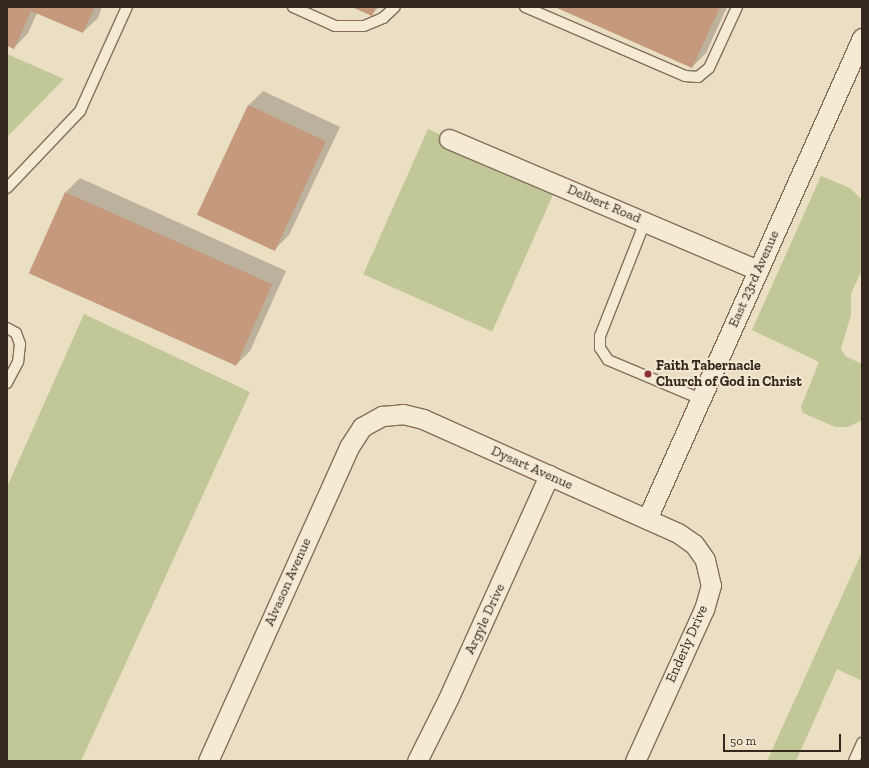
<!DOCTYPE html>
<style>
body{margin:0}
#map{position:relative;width:869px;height:768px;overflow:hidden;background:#eadec3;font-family:"Zilla Slab",serif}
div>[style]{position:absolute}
.green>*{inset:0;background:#c2c798;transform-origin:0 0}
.shadow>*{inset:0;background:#0003}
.building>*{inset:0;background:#c5997c;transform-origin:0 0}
.roads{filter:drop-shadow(1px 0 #82705c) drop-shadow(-1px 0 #82705c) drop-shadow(0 1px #82705c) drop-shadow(0 -1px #82705c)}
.service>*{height:10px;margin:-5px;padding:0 5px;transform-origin:5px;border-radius:5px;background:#f5ebd5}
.minor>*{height:19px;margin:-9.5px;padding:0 9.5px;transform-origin:9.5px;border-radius:9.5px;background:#f5ebd5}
.dots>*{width:11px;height:11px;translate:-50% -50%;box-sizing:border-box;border:2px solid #f2e8d2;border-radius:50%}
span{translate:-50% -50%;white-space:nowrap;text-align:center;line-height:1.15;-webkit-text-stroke:4px #f2e8d2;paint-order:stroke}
.street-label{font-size:14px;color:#34281e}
.poi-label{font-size:14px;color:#34281e;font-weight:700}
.left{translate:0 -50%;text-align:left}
.frame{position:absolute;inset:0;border:8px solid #34281e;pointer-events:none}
.scale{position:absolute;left:723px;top:734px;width:118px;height:18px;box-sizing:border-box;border:2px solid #34281e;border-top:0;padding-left:5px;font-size:12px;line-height:14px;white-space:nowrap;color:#34281e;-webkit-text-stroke:3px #f2e8d2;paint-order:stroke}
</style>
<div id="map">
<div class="green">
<div style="clip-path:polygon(7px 54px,64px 79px,7px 137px)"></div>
<div style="left:428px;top:129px;width:141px;height:159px;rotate:24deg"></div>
<div style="clip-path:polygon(821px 176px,850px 188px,862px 200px,862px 269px,851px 294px,851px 315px,841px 348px,845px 356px,862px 364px,862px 420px,848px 427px,835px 427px,803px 413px,801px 407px,819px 362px,752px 330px)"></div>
<div style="clip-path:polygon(84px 314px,250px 392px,81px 761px,7px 761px,7px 487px)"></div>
<div style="clip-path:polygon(862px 552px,862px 681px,837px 669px,796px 761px,767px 761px)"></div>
</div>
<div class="shadow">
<div style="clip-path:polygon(7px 7px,102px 7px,98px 18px,83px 32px,37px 13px,28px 33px,14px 48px,7px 45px)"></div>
<div style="clip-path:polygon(354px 7px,379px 7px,371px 15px)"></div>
<div style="clip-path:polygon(558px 7px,727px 7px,706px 53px,692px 67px)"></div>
<div style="clip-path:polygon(263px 91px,340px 127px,289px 235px,275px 249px,248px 106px)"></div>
<div style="clip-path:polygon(80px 178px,286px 271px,250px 351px,235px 366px,66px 192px)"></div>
</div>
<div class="building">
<div style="clip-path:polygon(7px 7px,95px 7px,83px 33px,31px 11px,14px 49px,7px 46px)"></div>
<div style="clip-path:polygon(352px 7px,376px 7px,372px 16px)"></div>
<div style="clip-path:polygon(555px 7px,720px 7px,692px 68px)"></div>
<div style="left:248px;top:105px;width:86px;height:121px;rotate:25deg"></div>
<div style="left:65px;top:192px;width:227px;height:89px;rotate:24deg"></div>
</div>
<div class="roads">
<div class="service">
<div style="left:293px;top:7px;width:46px;rotate:24.3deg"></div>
<div style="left:335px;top:26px;width:29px"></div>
<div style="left:364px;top:26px;width:21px;rotate:-23deg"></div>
<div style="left:383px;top:18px;width:16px;rotate:-43deg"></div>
<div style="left:525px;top:7px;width:174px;rotate:23.3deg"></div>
<div style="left:685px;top:76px;width:13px;rotate:4deg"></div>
<div style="left:698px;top:77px;width:14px;rotate:-39deg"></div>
<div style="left:709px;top:68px;width:67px;rotate:-65.3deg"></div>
<div style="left:7px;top:188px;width:106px;rotate:-46.5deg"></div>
<div style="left:80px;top:111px;width:114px;rotate:-65.7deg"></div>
<div style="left:645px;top:222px;width:123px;rotate:111.5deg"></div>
<div style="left:600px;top:336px;width:12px;rotate:90deg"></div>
<div style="left:600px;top:348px;width:14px;rotate:56deg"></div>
<div style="left:608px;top:360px;width:101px;rotate:22.8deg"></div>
<div style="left:7px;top:328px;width:10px;rotate:29deg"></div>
<div style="left:16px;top:333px;width:12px;rotate:70deg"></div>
<div style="left:20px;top:344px;width:18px;rotate:96deg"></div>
<div style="left:18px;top:362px;width:24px;rotate:118deg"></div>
<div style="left:854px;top:761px;width:20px;rotate:-66deg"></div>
</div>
<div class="minor">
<div style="left:449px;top:139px;width:336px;rotate:23deg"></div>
<div style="left:647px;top:519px;width:527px;rotate:-65.92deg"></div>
<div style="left:208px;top:761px;width:344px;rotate:-65.8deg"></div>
<div style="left:349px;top:447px;width:24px;rotate:-57deg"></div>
<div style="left:362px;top:427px;width:23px;rotate:-29deg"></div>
<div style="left:382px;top:416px;width:21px;rotate:-5deg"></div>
<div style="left:403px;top:414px;width:21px;rotate:14deg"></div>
<div style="left:423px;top:419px;width:279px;rotate:24.1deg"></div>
<div style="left:678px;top:533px;width:19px;rotate:35deg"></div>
<div style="left:694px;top:544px;width:19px;rotate:55deg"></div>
<div style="left:705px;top:560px;width:26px;rotate:77deg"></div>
<div style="left:711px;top:585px;width:25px;rotate:106deg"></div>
<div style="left:704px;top:609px;width:167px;rotate:114.4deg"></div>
<div style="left:417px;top:761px;width:69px;rotate:-63.4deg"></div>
<div style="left:448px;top:699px;width:246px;rotate:-65.7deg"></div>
</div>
</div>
<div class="dots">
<div style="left:648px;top:374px;background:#8c3133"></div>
</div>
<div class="street-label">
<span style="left:604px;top:204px;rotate:23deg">Delbert Road</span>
<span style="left:754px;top:279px;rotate:-66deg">East 23rd Avenue</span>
<span style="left:532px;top:468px;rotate:24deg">Dysart Avenue</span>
<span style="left:288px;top:582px;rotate:-66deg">Alvason Avenue</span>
<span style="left:485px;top:619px;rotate:-65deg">Argyle Drive</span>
<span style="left:687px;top:644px;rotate:-66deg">Enderly Drive</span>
</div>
<div class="poi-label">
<span class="left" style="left:656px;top:374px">Faith Tabernacle<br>Church of God in Christ</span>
</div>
<div class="frame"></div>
<div class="scale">50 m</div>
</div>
